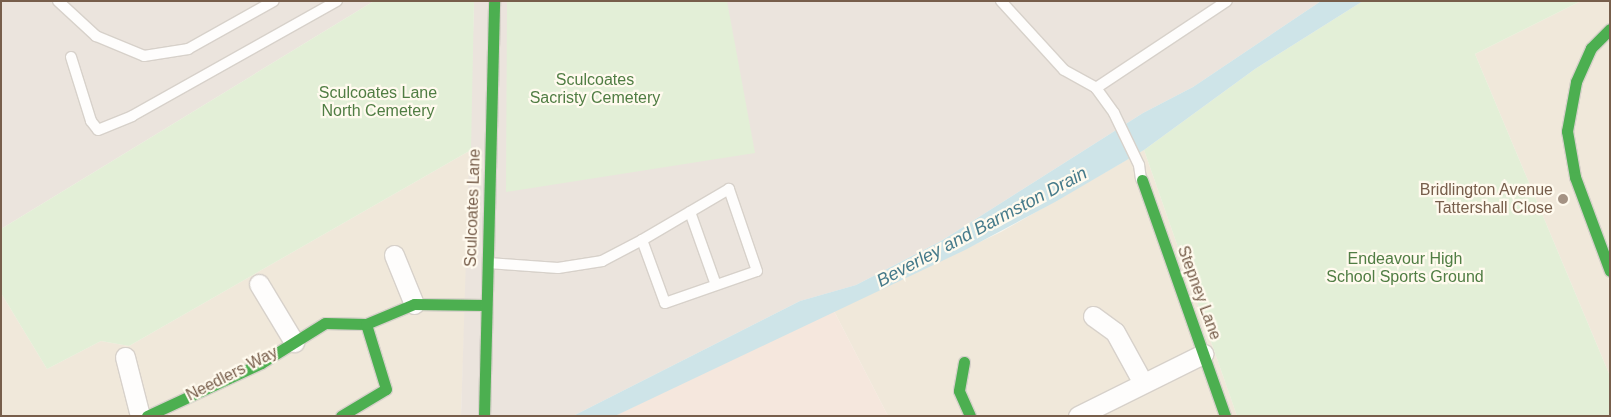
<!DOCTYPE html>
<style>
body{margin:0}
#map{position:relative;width:1611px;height:417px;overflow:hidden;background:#f7f4ec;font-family:Arial,sans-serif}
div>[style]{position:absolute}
.residential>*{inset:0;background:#f0e8da}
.commercial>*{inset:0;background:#f5e7dd}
.industrial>*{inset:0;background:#ebe4dd}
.green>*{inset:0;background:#e3efd7}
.water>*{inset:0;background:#cee4e8}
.roads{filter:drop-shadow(1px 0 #d7d1ca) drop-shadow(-1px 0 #d7d1ca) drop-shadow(0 1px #d7d1ca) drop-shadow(0 -1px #d7d1ca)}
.lane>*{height:10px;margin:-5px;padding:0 5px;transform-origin:5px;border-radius:5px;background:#fefdfc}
.street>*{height:19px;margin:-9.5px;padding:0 9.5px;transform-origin:9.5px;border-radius:9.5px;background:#fefdfc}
.fast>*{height:11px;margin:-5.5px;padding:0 5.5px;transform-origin:5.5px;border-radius:5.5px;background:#4caf50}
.dots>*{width:14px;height:14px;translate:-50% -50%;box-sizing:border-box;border:2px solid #fffaee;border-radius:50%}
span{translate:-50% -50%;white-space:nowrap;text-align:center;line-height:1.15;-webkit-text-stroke:4.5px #fffaee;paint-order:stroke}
.park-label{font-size:16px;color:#507d43}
.poi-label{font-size:16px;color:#775e4b}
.right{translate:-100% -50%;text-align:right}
.street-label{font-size:16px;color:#775e4b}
.water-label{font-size:18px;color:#457a8a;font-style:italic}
.frame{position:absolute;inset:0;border:2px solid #775e4b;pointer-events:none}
</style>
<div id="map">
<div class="residential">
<div style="clip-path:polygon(1581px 1px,1610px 1px,1610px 376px,1475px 54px)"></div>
<div style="clip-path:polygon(471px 150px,461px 416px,1px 416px,1px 293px,47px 369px,101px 341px,129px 346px)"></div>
<div style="clip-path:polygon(1144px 150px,1237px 416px,888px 416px,834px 311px,1001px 232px)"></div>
</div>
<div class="commercial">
<div style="clip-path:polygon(834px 311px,888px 416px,615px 416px,673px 387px)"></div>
</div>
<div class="industrial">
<div style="clip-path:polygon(1px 1px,374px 1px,1px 229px)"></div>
<div style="clip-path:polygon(474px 1px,1321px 1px,1193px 87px,1143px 113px,941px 241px,856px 285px,800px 301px,573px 416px,461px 416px)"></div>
</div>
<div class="green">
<div style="clip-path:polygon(374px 1px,474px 1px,471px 150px,129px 346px,101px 341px,47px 369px,1px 293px,1px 229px)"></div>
<div style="clip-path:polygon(507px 1px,727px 1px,755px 153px,506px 192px)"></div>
<div style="clip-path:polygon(1363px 1px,1581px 1px,1475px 54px,1610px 376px,1610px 416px,1237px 416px,1144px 150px,1255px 69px)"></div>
</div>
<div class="water">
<div style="clip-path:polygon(1321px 1px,1363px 1px,1255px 69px,1144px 150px,1055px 202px,965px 250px,615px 416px,573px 416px,800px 301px,856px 285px,941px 241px,1143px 113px,1193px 87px)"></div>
</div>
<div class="roads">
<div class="lane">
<div style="left:58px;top:1px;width:52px;rotate:42.6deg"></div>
<div style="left:96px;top:36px;width:52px;rotate:22.6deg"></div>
<div style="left:144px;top:56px;width:45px;rotate:-9deg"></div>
<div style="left:188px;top:49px;width:98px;rotate:-29.2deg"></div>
<div style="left:1001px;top:1px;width:93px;rotate:47.6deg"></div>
<div style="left:1064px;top:70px;width:37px;rotate:29deg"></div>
<div style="left:1096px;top:88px;width:31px;rotate:54deg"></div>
<div style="left:1114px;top:113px;width:58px;rotate:64.3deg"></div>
<div style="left:1139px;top:165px;width:14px;rotate:82deg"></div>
<div style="left:71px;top:57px;width:67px;rotate:72.6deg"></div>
<div style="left:91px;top:121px;width:11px;rotate:52deg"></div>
<div style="left:98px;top:130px;width:37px;rotate:-22deg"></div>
<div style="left:132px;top:116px;width:235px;rotate:-29.3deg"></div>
<div style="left:1096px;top:88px;width:157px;rotate:-33.6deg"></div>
<div style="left:690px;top:212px;width:77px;rotate:70.4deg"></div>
<div style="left:488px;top:263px;width:70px;rotate:4.1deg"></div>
<div style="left:558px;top:268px;width:45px;rotate:-9deg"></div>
<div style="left:602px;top:261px;width:45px;rotate:-27.7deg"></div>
<div style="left:642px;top:240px;width:67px;rotate:69.9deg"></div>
<div style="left:665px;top:303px;width:97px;rotate:-19.2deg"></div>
<div style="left:757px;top:271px;width:87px;rotate:-108.9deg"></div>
<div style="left:729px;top:189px;width:101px;rotate:149.6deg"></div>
</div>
<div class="street">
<div style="left:394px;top:255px;width:53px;rotate:67.8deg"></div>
<div style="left:259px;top:284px;width:68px;rotate:58.9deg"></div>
<div style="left:1093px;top:316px;width:27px;rotate:36deg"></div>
<div style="left:1115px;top:332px;width:58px;rotate:61.2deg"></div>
<div style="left:125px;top:357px;width:61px;rotate:75.7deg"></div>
<div style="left:1078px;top:416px;width:140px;rotate:-26.4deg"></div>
</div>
<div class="fast">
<div style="left:1610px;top:29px;width:27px;rotate:135deg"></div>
<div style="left:1591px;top:48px;width:37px;rotate:114deg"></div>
<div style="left:1576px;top:82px;width:50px;rotate:100.4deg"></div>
<div style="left:1567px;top:131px;width:47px;rotate:80.1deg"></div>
<div style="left:1575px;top:177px;width:100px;rotate:69.6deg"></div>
<div style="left:1142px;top:180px;width:250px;rotate:70.6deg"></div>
<div style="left:964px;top:362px;width:29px;rotate:100deg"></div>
<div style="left:959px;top:391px;width:27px;rotate:66deg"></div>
<div style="left:147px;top:416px;width:126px;rotate:-24.9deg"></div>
<div style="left:261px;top:363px;width:75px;rotate:-32deg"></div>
<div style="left:325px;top:323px;width:41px;rotate:1.4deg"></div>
<div style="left:341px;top:416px;width:52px;rotate:-31deg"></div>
<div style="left:386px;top:389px;width:68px;rotate:-107.1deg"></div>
<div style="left:366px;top:324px;width:52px;rotate:-22.6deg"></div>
<div style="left:414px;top:304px;width:72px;rotate:0.8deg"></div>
<div style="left:484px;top:416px;width:415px;rotate:-88.6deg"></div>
</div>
</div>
<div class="dots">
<div style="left:1563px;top:199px;background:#a49283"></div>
</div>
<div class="park-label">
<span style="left:595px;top:89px">Sculcoates<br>Sacristy Cemetery</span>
<span style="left:378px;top:102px">Sculcoates Lane<br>North Cemetery</span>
<span style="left:1405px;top:268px">Endeavour High<br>School Sports Ground</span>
</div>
<div class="poi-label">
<span class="right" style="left:1553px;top:199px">Bridlington Avenue<br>Tattershall Close</span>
</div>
<div class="street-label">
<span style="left:473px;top:208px;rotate:-88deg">Sculcoates Lane</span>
<span style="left:1199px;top:293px;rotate:70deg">Stepney Lane</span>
<span style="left:232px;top:374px;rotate:-27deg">Needlers Way</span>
</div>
<div class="water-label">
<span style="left:982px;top:227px;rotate:-28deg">Beverley and Barmston Drain</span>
</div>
<div class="frame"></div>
</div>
